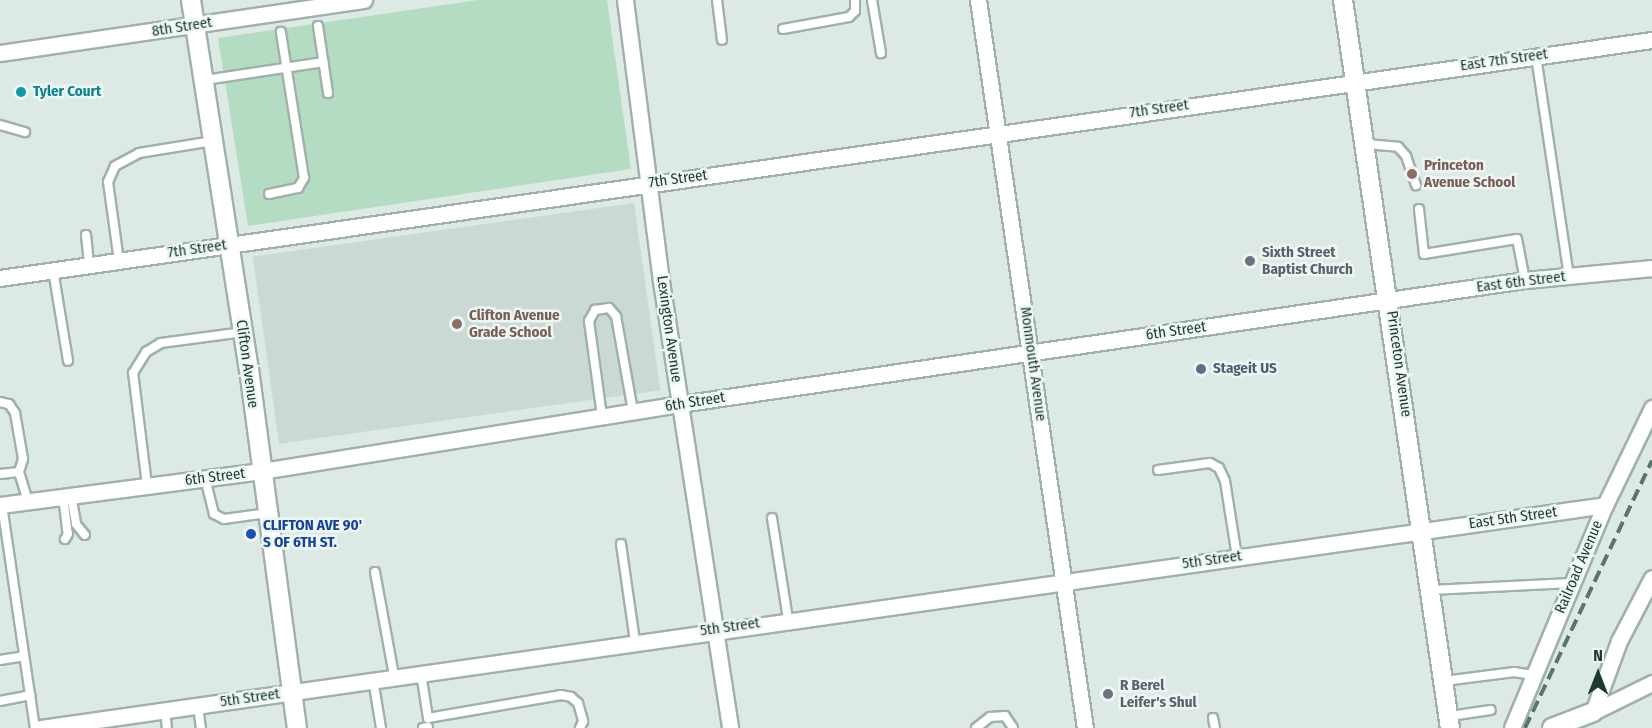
<!DOCTYPE html>
<style>
body{margin:0}
#map{position:relative;width:1652px;height:728px;overflow:hidden;background:#dde9e5;font-family:"Fira Sans Condensed",sans-serif}
div>[style]{position:absolute}
.built>*{inset:0;background:#cbd9d4;transform-origin:0 0}
.green>*{inset:0;background:#b4dcc2}
.roads{filter:drop-shadow(2px 0 #a0b1ac) drop-shadow(-2px 0 #a0b1ac) drop-shadow(0 2px #a0b1ac) drop-shadow(0 -2px #a0b1ac)}
.service>*{height:8px;margin:-4px;padding:0 4px;transform-origin:4px;border-radius:4px;background:#fff}
.minor>*{height:15px;margin:-7.5px;padding:0 7.5px;transform-origin:7.5px;border-radius:7.5px;background:#fff}
.tertiary>*{height:18px;margin:-9px;padding:0 9px;transform-origin:9px;border-radius:9px;background:#fff}
.rail>*{height:4px;margin-top:-2px;transform-origin:0;background:repeating-linear-gradient(90deg,#587570 0 12px,transparent 0 18px)}
.dots>*{width:16px;height:16px;translate:-50% -50%;box-sizing:border-box;border:3px solid #edf6f2;border-radius:50%}
span{translate:-50% -50%;white-space:nowrap;text-align:center;line-height:1.15;-webkit-text-stroke:5px #edf6f2;paint-order:stroke}
.street-label{font-size:15px;color:#1e3934}
.culture-label{font-size:15px;color:#0d838f;font-weight:700}
.left{translate:0 -50%;text-align:left}
.education-label{font-size:15px;color:#785e54;font-weight:700}
.worship-label{font-size:15px;color:#5b616d;font-weight:700}
.service-label{font-size:15px;color:#4e5e75;font-weight:700}
.transit-label{font-size:15px;color:#164399;font-weight:700}
.north{position:absolute;left:1568px;top:644px;width:60px;height:60px;-webkit-text-stroke:4px #edf6f2;paint-order:stroke;rotate:0deg;font-size:16px;font-weight:700;line-height:24px;text-align:center;color:#1e3934}
.north::after{content:'';display:block;margin:auto;width:21px;height:27px;background:#1e3934;clip-path:polygon(50% 0,100% 100%,50% 72%,0 100%)}
</style>
<div id="map">
<div class="built">
<div style="left:634px;top:203px;width:189px;height:385px;rotate:82deg"></div>
</div>
<div class="green">
<div style="clip-path:polygon(478px 0,607px 0,631px 169px,248px 226px,218px 38px)"></div>
</div>
<div class="roads">
<div class="service">
<div style="left:717px;top:0;width:40px;rotate:82.9deg"></div>
<div style="left:872px;top:0;width:54px;rotate:80.4deg"></div>
<div style="left:318px;top:26px;width:68px;rotate:81.5deg"></div>
<div style="left:783px;top:29px;width:67px;rotate:-10.3deg"></div>
<div style="left:849px;top:17px;width:8px;rotate:-45deg"></div>
<div style="left:855px;top:11px;width:11px;rotate:-90deg"></div>
<div style="left:1536px;top:56px;width:222px;rotate:81.5deg"></div>
<div style="left:205px;top:80px;width:120px;rotate:-8.6deg"></div>
<div style="left:0;top:125px;width:26px;rotate:16deg"></div>
<div style="left:1366px;top:144px;width:32px;rotate:5deg"></div>
<div style="left:1398px;top:147px;width:12px;rotate:48deg"></div>
<div style="left:1406px;top:156px;width:31px;rotate:71deg"></div>
<div style="left:269px;top:194px;width:30px;rotate:-12deg"></div>
<div style="left:298px;top:188px;width:12px;rotate:-59deg"></div>
<div style="left:304px;top:178px;width:148px;rotate:-99deg"></div>
<div style="left:1419px;top:209px;width:45px;rotate:83.7deg"></div>
<div style="left:1424px;top:254px;width:94px;rotate:-9.2deg"></div>
<div style="left:1517px;top:239px;width:42px;rotate:79deg"></div>
<div style="left:86px;top:235px;width:30px;rotate:84deg"></div>
<div style="left:119px;top:261px;width:80px;rotate:-97.9deg"></div>
<div style="left:108px;top:182px;width:17px;rotate:-66deg"></div>
<div style="left:115px;top:166px;width:27px;rotate:-28deg"></div>
<div style="left:139px;top:153px;width:75px;rotate:-9.2deg"></div>
<div style="left:53px;top:270px;width:92px;rotate:80.6deg"></div>
<div style="left:0;top:402px;width:9px;rotate:13deg"></div>
<div style="left:9px;top:404px;width:11px;rotate:56deg"></div>
<div style="left:15px;top:413px;width:47px;rotate:80.1deg"></div>
<div style="left:23px;top:459px;width:14px;rotate:107deg"></div>
<div style="left:19px;top:472px;width:19px;rotate:174deg"></div>
<div style="left:602px;top:416px;width:96px;rotate:-97.8deg"></div>
<div style="left:589px;top:321px;width:13px;rotate:-61deg"></div>
<div style="left:595px;top:310px;width:14px;rotate:-8deg"></div>
<div style="left:609px;top:308px;width:11px;rotate:49deg"></div>
<div style="left:616px;top:316px;width:97px;rotate:79.9deg"></div>
<div style="left:1158px;top:470px;width:52px;rotate:-7.7deg"></div>
<div style="left:1210px;top:463px;width:10px;rotate:29deg"></div>
<div style="left:1219px;top:468px;width:14px;rotate:65deg"></div>
<div style="left:1225px;top:481px;width:77px;rotate:81deg"></div>
<div style="left:19px;top:472px;width:30px;rotate:73deg"></div>
<div style="left:205px;top:478px;width:37px;rotate:76deg"></div>
<div style="left:214px;top:514px;width:11px;rotate:27deg"></div>
<div style="left:224px;top:519px;width:43px;rotate:-7.9deg"></div>
<div style="left:147px;top:485px;width:113px;rotate:-97.1deg"></div>
<div style="left:133px;top:373px;width:25px;rotate:-58deg"></div>
<div style="left:146px;top:352px;width:17px;rotate:-31deg"></div>
<div style="left:161px;top:343px;width:83px;rotate:-7.6deg"></div>
<div style="left:71px;top:495px;width:29px;rotate:80deg"></div>
<div style="left:76px;top:524px;width:14px;rotate:51deg"></div>
<div style="left:63px;top:496px;width:38px;rotate:83deg"></div>
<div style="left:68px;top:534px;width:6px;rotate:121deg"></div>
<div style="left:2px;top:505px;width:225px;rotate:81.6deg"></div>
<div style="left:772px;top:518px;width:102px;rotate:81deg"></div>
<div style="left:621px;top:544px;width:98px;rotate:81.8deg"></div>
<div style="left:375px;top:572px;width:106px;rotate:79.6deg"></div>
<div style="left:1430px;top:590px;width:142px;rotate:-2.8deg"></div>
<div style="left:0;top:660px;width:24px;rotate:-9deg"></div>
<div style="left:421px;top:673px;width:46px;rotate:81.2deg"></div>
<div style="left:428px;top:718px;width:135px;rotate:-9.8deg"></div>
<div style="left:561px;top:695px;width:10px;rotate:11deg"></div>
<div style="left:571px;top:697px;width:9px;rotate:41deg"></div>
<div style="left:578px;top:703px;width:19px;rotate:74deg"></div>
<div style="left:583px;top:721px;width:8px;rotate:113deg"></div>
<div style="left:373px;top:679px;width:50px;rotate:80.7deg"></div>
<div style="left:1444px;top:681px;width:71px;rotate:-7.3deg"></div>
<div style="left:1514px;top:672px;width:19px;rotate:9deg"></div>
<div style="left:0;top:701px;width:31px;rotate:-11deg"></div>
<div style="left:198px;top:705px;width:23px;rotate:83deg"></div>
<div style="left:165px;top:710px;width:18px;rotate:84deg"></div>
<div style="left:1450px;top:716px;width:41px;rotate:-8.3deg"></div>
<div style="left:1213px;top:718px;width:10px;rotate:79deg"></div>
<div style="left:423px;top:728px;width:5px;rotate:-11deg"></div>
<div style="left:976px;top:728px;width:18px;rotate:-38deg"></div>
<div style="left:990px;top:717px;width:15px;rotate:-4deg"></div>
<div style="left:1005px;top:716px;width:14px;rotate:56deg"></div>
</div>
<div class="minor">
<div style="left:625px;top:0;width:283px;rotate:82.7deg"></div>
<div style="left:661px;top:281px;width:452px;rotate:81.2deg"></div>
<div style="left:978px;top:0;width:736px;rotate:81.64deg"></div>
<div style="left:0;top:53px;width:368px;rotate:-8.3deg"></div>
<div style="left:0;top:278px;width:1669px;rotate:-8.2deg"></div>
<div style="left:0;top:505px;width:264px;rotate:-7.4deg"></div>
<div style="left:262px;top:471px;width:423px;rotate:-9.1deg"></div>
<div style="left:680px;top:404px;width:854px;rotate:-8.35deg"></div>
<div style="left:1525px;top:280px;width:128px;rotate:-5.4deg"></div>
<div style="left:1593px;top:712px;width:76px;rotate:-69.9deg"></div>
<div style="left:1619px;top:641px;width:71px;rotate:-62.4deg"></div>
<div style="left:1593px;top:712px;width:66px;rotate:-26.2deg"></div>
<div style="left:41px;top:728px;width:1580px;rotate:-8.11deg"></div>
<div style="left:1512px;top:728px;width:242px;rotate:-67.4deg"></div>
<div style="left:1605px;top:505px;width:108px;rotate:-64.1deg"></div>
</div>
<div class="tertiary">
<div style="left:191px;top:0;width:374px;rotate:81.1deg"></div>
<div style="left:249px;top:369px;width:362px;rotate:82.4deg"></div>
<div style="left:1343px;top:0;width:736px;rotate:81.64deg"></div>
<div style="left:1552px;top:728px;width:44px;rotate:-21.3deg"></div>
</div>
</div>
<div class="rail">
<div style="left:1525px;top:728px;width:296px;rotate:-64.6deg"></div>
</div>
<div class="dots">
<div style="left:21px;top:92px;background:#0f9aa8"></div>
<div style="left:1412px;top:174px;background:#8d6e63"></div>
<div style="left:1250px;top:261px;background:#6b7280"></div>
<div style="left:457px;top:324px;background:#8d6e63"></div>
<div style="left:1201px;top:369px;background:#5c6f8a"></div>
<div style="left:251px;top:534px;background:#1a4fb4"></div>
<div style="left:1108px;top:694px;background:#6b7280"></div>
</div>
<div class="street-label">
<span style="left:182px;top:27px;rotate:-9deg">8th Street</span>
<span style="left:1504px;top:60px;rotate:-8deg">East 7th Street</span>
<span style="left:1159px;top:109px;rotate:-8deg">7th Street</span>
<span style="left:678px;top:179px;rotate:-8deg">7th Street</span>
<span style="left:197px;top:249px;rotate:-8deg">7th Street</span>
<span style="left:1521px;top:282px;rotate:-7deg">East 6th Street</span>
<span style="left:669px;top:329px;rotate:82deg">Lexington Avenue</span>
<span style="left:1176px;top:331px;rotate:-8deg">6th Street</span>
<span style="left:247px;top:364px;rotate:82deg">Clifton Avenue</span>
<span style="left:1033px;top:364px;rotate:82deg">Monmouth Avenue</span>
<span style="left:1399px;top:364px;rotate:82deg">Princeton Avenue</span>
<span style="left:695px;top:402px;rotate:-9deg">6th Street</span>
<span style="left:215px;top:477px;rotate:-7deg">6th Street</span>
<span style="left:1513px;top:518px;rotate:-8deg">East 5th Street</span>
<span style="left:1212px;top:560px;rotate:-8deg">5th Street</span>
<span style="left:1579px;top:567px;rotate:-67deg">Railroad Avenue</span>
<span style="left:730px;top:627px;rotate:-8deg">5th Street</span>
<span style="left:250px;top:698px;rotate:-8deg">5th Street</span>
</div>
<div class="culture-label">
<span class="left" style="left:33px;top:92px">Tyler Court</span>
</div>
<div class="education-label">
<span class="left" style="left:1424px;top:174px">Princeton<br>Avenue School</span>
<span class="left" style="left:469px;top:324px">Clifton Avenue<br>Grade School</span>
</div>
<div class="worship-label">
<span class="left" style="left:1262px;top:261px">Sixth Street<br>Baptist Church</span>
<span class="left" style="left:1120px;top:694px">R Berel<br>Leifer's Shul</span>
</div>
<div class="service-label">
<span class="left" style="left:1213px;top:369px">Stageit US</span>
</div>
<div class="transit-label">
<span class="left" style="left:263px;top:534px">CLIFTON AVE 90'<br>S OF 6TH ST.</span>
</div>
<div class="north">N</div>
</div>
